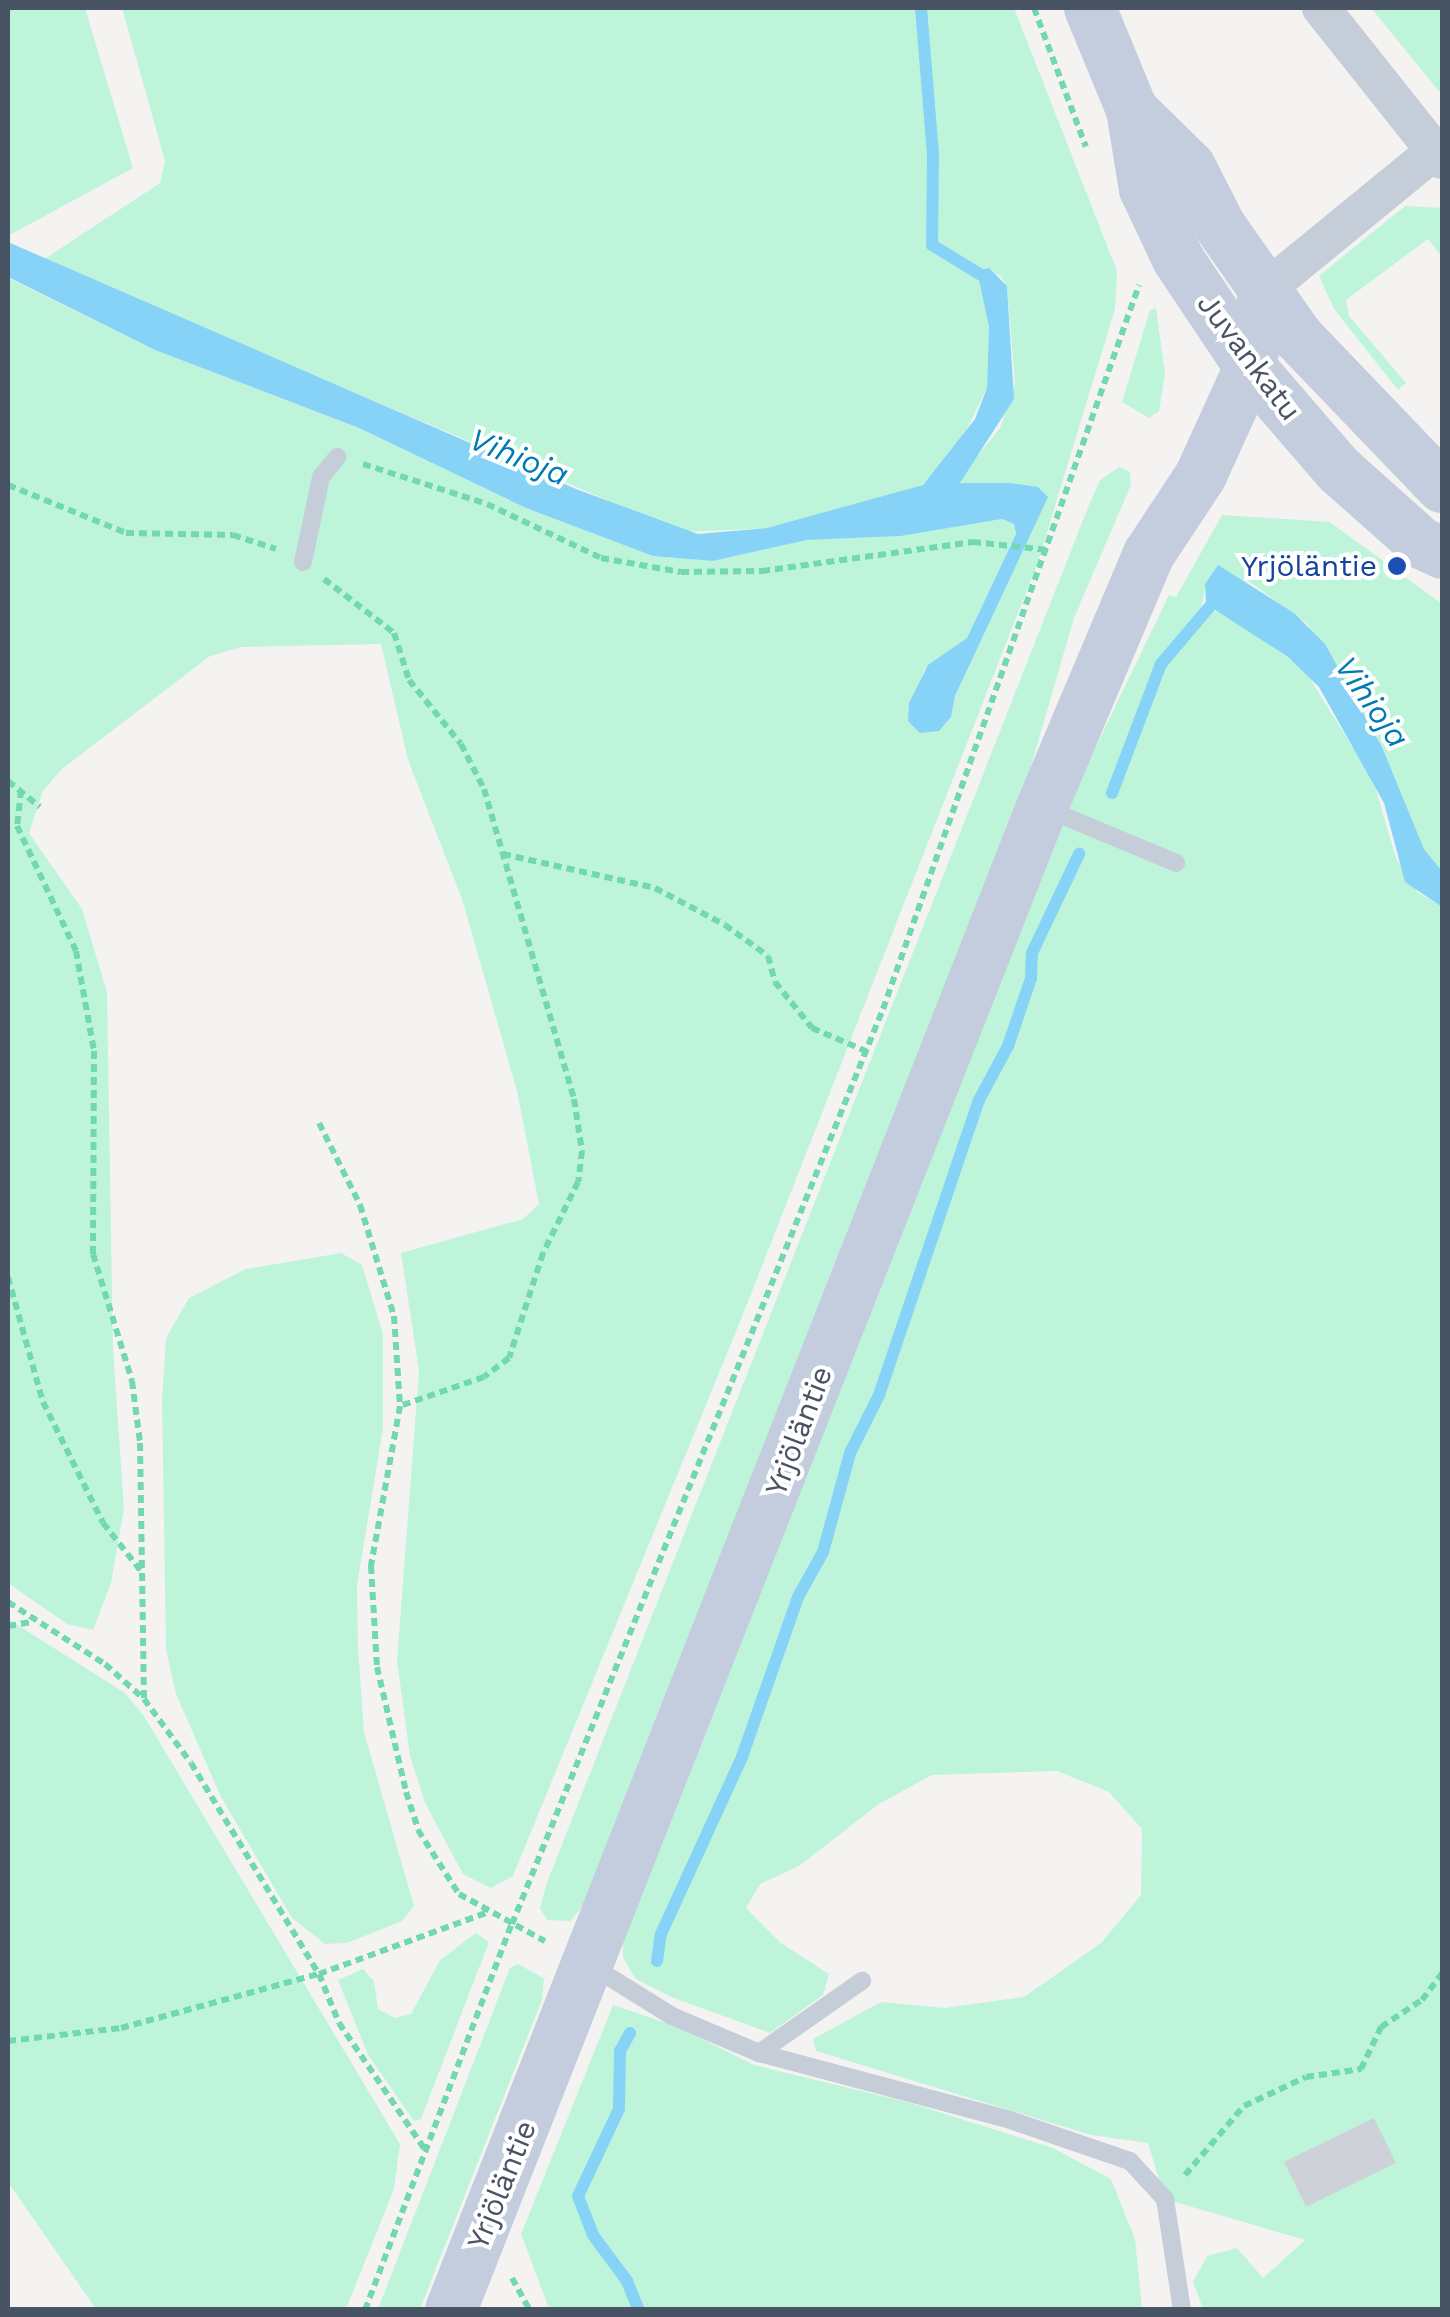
<!DOCTYPE html>
<meta charset="utf-8">
<style>
body{margin:0}
#map{position:relative;width:1450px;height:2317px;overflow:hidden;background:#f5f3f2;font-family:"Work Sans",sans-serif}
div>[style]{position:absolute}
.green>*{inset:0;background:#bef5da}
.water>*{inset:0;background:#87d3f7}
.stream>*{height:12px;margin:-6px;padding:0 6px;transform-origin:6px;border-radius:6px;background:#87d3f7}
.building>*{inset:0;background:#ced1d8;transform-origin:0 0}
.path>*{height:6px;margin-top:-3px;transform-origin:0;background:repeating-linear-gradient(90deg,#71d8b1 0 8px,transparent 0 13px)}
.lane>*{height:18px;margin:-9px;padding:0 9px;transform-origin:9px;border-radius:9px;background:#c5cdd8}
.street>*{height:38px;margin:-19px;padding:0 19px;transform-origin:19px;border-radius:19px;background:#c5cdd8}
.secondary>*{height:52px;margin:-26px;padding:0 26px;transform-origin:26px;border-radius:26px;background:#c4cddd}
.dots>*{width:28px;height:28px;translate:-50% -50%;box-sizing:border-box;border:5px solid #fff;border-radius:50%}
span{translate:-50% -50%;white-space:nowrap;text-align:center;line-height:1.15;-webkit-text-stroke:8px #fff;paint-order:stroke}
.street-label{font-size:30px;color:#485363}
.transit-label{font-size:30px;color:#164399}
.right{translate:-100% -50%;text-align:right}
.water-label{font-size:32px;color:#017ab4;font-style:italic}
.frame{position:absolute;inset:0;border:10px solid #485363;pointer-events:none}
</style>
<div id="map">
<div class="green">
<div style="clip-path:polygon(8px 8px,85px 8px,133px 168px,8px 236px)"></div>
<div style="clip-path:polygon(122px 8px,1014px 8px,1117px 271px,1115px 309px,1038px 562px,742px 1317px,513px 1876px,491px 1888px,463px 1874px,425px 1803px,410px 1756px,397px 1661px,419px 1371px,401px 1253px,523px 1219px,539px 1204px,517px 1091px,462px 899px,408px 760px,381px 644px,242px 647px,210px 656px,62px 769px,43px 791px,29px 833px,82px 909px,107px 992px,113px 1348px,124px 1509px,111px 1583px,93px 1630px,67px 1624px,8px 1583px,8px 278px,155px 350px,359px 428px,526px 508px,654px 556px,713px 561px,807px 540px,901px 536px,1002px 519px,1014px 524px,1016px 534px,967px 638px,925px 669px,916px 691px,951px 717px,955px 696px,1047px 497px,1038px 487px,965px 485px,959px 479px,1000px 428px,1015px 384px,1007px 286px,1000px 275px,977px 271px,989px 327px,987px 388px,960px 443px,916px 492px,767px 528px,682px 532px,43px 260px,160px 183px,165px 161px)"></div>
<div style="clip-path:polygon(1371px 8px,1442px 8px,1442px 95px)"></div>
<div style="clip-path:polygon(1405px 206px,1442px 208px,1442px 257px,1428px 239px,1346px 300px,1349px 316px,1406px 383px,1398px 390px,1334px 309px,1319px 276px)"></div>
<div style="clip-path:polygon(1156px 308px,1165px 374px,1159px 411px,1149px 418px,1122px 402px,1150px 310px)"></div>
<div style="clip-path:polygon(1119px 467px,1130px 472px,1131px 485px,1074px 618px,1029px 773px,583px 1905px,571px 1921px,547px 1920px,540px 1908px,546px 1885px,1089px 505px,1100px 480px)"></div>
<div style="clip-path:polygon(1222px 515px,1330px 522px,1442px 604px,1442px 871px,1424px 849px,1377px 737px,1307px 624px,1247px 580px,1207px 580px,1201px 608px,1224px 613px,1304px 669px,1373px 780px,1396px 858px,1417px 892px,1442px 907px,1442px 2309px,1203px 2309px,1193px 2282px,1207px 2256px,1237px 2248px,1263px 2278px,1305px 2240px,1165px 2199px,1148px 2143px,1091px 2135px,816px 2051px,813px 2039px,881px 2002px,945px 2008px,1024px 1997px,1101px 1943px,1141px 1895px,1142px 1829px,1109px 1792px,1057px 1771px,932px 1775px,879px 1804px,799px 1866px,760px 1884px,746px 1908px,781px 1943px,829px 1974px,823px 1995px,770px 2033px,671px 1997px,636px 1979px,623px 1958px,623px 1936px,1071px 798px,1169px 595px,1176px 597px)"></div>
<div style="clip-path:polygon(341px 1253px,362px 1265px,383px 1334px,383px 1428px,357px 1585px,358px 1647px,364px 1732px,414px 1906px,402px 1921px,347px 1943px,325px 1944px,292px 1918px,221px 1797px,176px 1694px,166px 1650px,162px 1400px,166px 1338px,189px 1298px,246px 1269px)"></div>
<div style="clip-path:polygon(8px 1619px,125px 1693px,144px 1716px,400px 2144px,394px 2189px,346px 2309px,96px 2309px,8px 2182px)"></div>
<div style="clip-path:polygon(476px 1933px,489px 1942px,421px 2119px,414px 2121px,368px 2055px,338px 1980px,363px 1969px,374px 1981px,378px 2009px,395px 2018px,411px 2014px,440px 1960px)"></div>
<div style="clip-path:polygon(518px 1964px,544px 1978px,542px 2000px,420px 2309px,378px 2309px,510px 1968px)"></div>
<div style="clip-path:polygon(613px 2005px,678px 2027px,754px 2065px,907px 2102px,1053px 2148px,1111px 2179px,1135px 2239px,1142px 2309px,549px 2309px,521px 2234px)"></div>
</div>
<div class="water">
<div style="clip-path:polygon(8px 242px,576px 489px,698px 534px,767px 528px,923px 485px,975px 419px,987px 388px,989px 327px,977px 271px,989px 268px,1007px 286px,1014px 399px,960px 483px,1010px 483px,1038px 487px,1048px 497px,955px 696px,951px 717px,939px 731px,920px 733px,908px 721px,909px 703px,928px 665px,967px 638px,1016px 534px,1014px 524px,1002px 519px,901px 536px,807px 540px,713px 561px,653px 556px,526px 508px,359px 428px,155px 350px,8px 277px)"></div>
<div style="clip-path:polygon(1218px 565px,1294px 613px,1325px 644px,1382px 747px,1424px 849px,1442px 871px,1442px 907px,1405px 882px,1384px 803px,1319px 687px,1288px 657px,1206px 604px,1205px 584px)"></div>
</div>
<div class="stream">
<div style="left:921px;top:8px;width:147px;rotate:85.3deg"></div>
<div style="left:933px;top:155px;width:90px;rotate:90.6deg"></div>
<div style="left:932px;top:245px;width:66px;rotate:31.3deg"></div>
<div style="left:1112px;top:793px;width:138px;rotate:-69.2deg"></div>
<div style="left:1161px;top:664px;width:87px;rotate:-49.7deg"></div>
<div style="left:657px;top:1961px;width:27px;rotate:-82deg"></div>
<div style="left:661px;top:1934px;width:195px;rotate:-65.4deg"></div>
<div style="left:742px;top:1757px;width:170px;rotate:-70.7deg"></div>
<div style="left:798px;top:1597px;width:51px;rotate:-60.9deg"></div>
<div style="left:823px;top:1552px;width:103px;rotate:-74.7deg"></div>
<div style="left:850px;top:1453px;width:65px;rotate:-63.4deg"></div>
<div style="left:879px;top:1395px;width:311px;rotate:-71.3deg"></div>
<div style="left:979px;top:1100px;width:61px;rotate:-61.8deg"></div>
<div style="left:1008px;top:1046px;width:72px;rotate:-71.3deg"></div>
<div style="left:1031px;top:978px;width:25px;rotate:-88deg"></div>
<div style="left:1032px;top:953px;width:110px;rotate:-64.6deg"></div>
<div style="left:630px;top:2033px;width:21px;rotate:119deg"></div>
<div style="left:620px;top:2051px;width:58px;rotate:91deg"></div>
<div style="left:619px;top:2109px;width:96px;rotate:115.2deg"></div>
<div style="left:578px;top:2196px;width:42px;rotate:69deg"></div>
<div style="left:593px;top:2235px;width:57px;rotate:53.5deg"></div>
<div style="left:627px;top:2281px;width:31px;rotate:68deg"></div>
</div>
<div class="building">
<div style="left:1374px;top:2118px;width:50px;height:100px;rotate:64deg"></div>
</div>
<div class="path">
<div style="left:1034px;top:8px;width:148px;rotate:69.5deg"></div>
<div style="left:363px;top:464px;width:130px;rotate:17.9deg"></div>
<div style="left:487px;top:504px;width:126px;rotate:25.3deg"></div>
<div style="left:601px;top:558px;width:81px;rotate:9.9deg"></div>
<div style="left:681px;top:572px;width:81px;rotate:-0.7deg"></div>
<div style="left:762px;top:571px;width:213px;rotate:-7.8deg"></div>
<div style="left:973px;top:542px;width:76px;rotate:6deg"></div>
<div style="left:8px;top:485px;width:127px;rotate:22.1deg"></div>
<div style="left:126px;top:533px;width:107px;rotate:1.1deg"></div>
<div style="left:233px;top:535px;width:45px;rotate:18deg"></div>
<div style="left:324px;top:579px;width:88px;rotate:37.6deg"></div>
<div style="left:394px;top:633px;width:49px;rotate:72.3deg"></div>
<div style="left:409px;top:680px;width:82px;rotate:50.9deg"></div>
<div style="left:461px;top:744px;width:51px;rotate:62.9deg"></div>
<div style="left:484px;top:789px;width:323px;rotate:73.8deg"></div>
<div style="left:574px;top:1099px;width:53px;rotate:81.3deg"></div>
<div style="left:582px;top:1151px;width:31px;rotate:97deg"></div>
<div style="left:578px;top:1182px;width:79px;rotate:116.2deg"></div>
<div style="left:543px;top:1253px;width:110px;rotate:107.9deg"></div>
<div style="left:509px;top:1358px;width:31px;rotate:143deg"></div>
<div style="left:484px;top:1377px;width:89px;rotate:161deg"></div>
<div style="left:8px;top:781px;width:41px;rotate:39.1deg"></div>
<div style="left:21px;top:790px;width:36px;rotate:96deg"></div>
<div style="left:17px;top:826px;width:138px;rotate:64.7deg"></div>
<div style="left:76px;top:951px;width:102px;rotate:79.8deg"></div>
<div style="left:94px;top:1051px;width:203px;rotate:90.3deg"></div>
<div style="left:93px;top:1254px;width:133px;rotate:72.9deg"></div>
<div style="left:132px;top:1381px;width:63px;rotate:82.6deg"></div>
<div style="left:140px;top:1443px;width:256px;rotate:89.1deg"></div>
<div style="left:503px;top:854px;width:156px;rotate:12.6deg"></div>
<div style="left:655px;top:888px;width:79px;rotate:27.9deg"></div>
<div style="left:725px;top:925px;width:53px;rotate:35.8deg"></div>
<div style="left:768px;top:956px;width:27px;rotate:75deg"></div>
<div style="left:775px;top:982px;width:59px;rotate:51.2deg"></div>
<div style="left:812px;top:1028px;width:59px;rotate:23.1deg"></div>
<div style="left:319px;top:1123px;width:92px;rotate:63.4deg"></div>
<div style="left:360px;top:1205px;width:116px;rotate:73deg"></div>
<div style="left:394px;top:1316px;width:90px;rotate:86.2deg"></div>
<div style="left:400px;top:1406px;width:163px;rotate:100.3deg"></div>
<div style="left:371px;top:1566px;width:101px;rotate:86.6deg"></div>
<div style="left:377px;top:1667px;width:128px;rotate:76.9deg"></div>
<div style="left:406px;top:1792px;width:40px;rotate:72deg"></div>
<div style="left:418px;top:1830px;width:76px;rotate:57.4deg"></div>
<div style="left:459px;top:1894px;width:98px;rotate:28.7deg"></div>
<div style="left:8px;top:1277px;width:130px;rotate:74.4deg"></div>
<div style="left:43px;top:1402px;width:135px;rotate:63.6deg"></div>
<div style="left:103px;top:1523px;width:61px;rotate:51.6deg"></div>
<div style="left:8px;top:1602px;width:115px;rotate:32.6deg"></div>
<div style="left:105px;top:1664px;width:52px;rotate:41.9deg"></div>
<div style="left:144px;top:1699px;width:79px;rotate:53.7deg"></div>
<div style="left:191px;top:1763px;width:247px;rotate:58.8deg"></div>
<div style="left:319px;top:1974px;width:178px;rotate:-20.1deg"></div>
<div style="left:8px;top:1626px;width:22px;rotate:-10deg"></div>
<div style="left:8px;top:2041px;width:114px;rotate:-6.6deg"></div>
<div style="left:121px;top:2028px;width:205px;rotate:-15.3deg"></div>
<div style="left:319px;top:1974px;width:53px;rotate:67.8deg"></div>
<div style="left:339px;top:2023px;width:155px;rotate:55.8deg"></div>
<div style="left:1185px;top:2175px;width:91px;rotate:-49.5deg"></div>
<div style="left:1244px;top:2106px;width:68px;rotate:-25.1deg"></div>
<div style="left:1306px;top:2077px;width:56px;rotate:-8.3deg"></div>
<div style="left:1361px;top:2069px;width:47px;rotate:-64.5deg"></div>
<div style="left:1381px;top:2027px;width:49px;rotate:-33.4deg"></div>
<div style="left:1422px;top:2000px;width:34px;rotate:-53deg"></div>
<div style="left:512px;top:2278px;width:37px;rotate:61deg"></div>
<div style="left:365px;top:2310px;width:413px;rotate:-69.2deg"></div>
<div style="left:512px;top:1924px;width:987px;rotate:-67.93deg"></div>
<div style="left:883px;top:1009px;width:768px;rotate:-70.53deg"></div>
</div>
<div class="lane">
<div style="left:303px;top:562px;width:87px;rotate:-78deg"></div>
<div style="left:321px;top:477px;width:26px;rotate:-51deg"></div>
<div style="left:1047px;top:809px;width:140px;rotate:22.7deg"></div>
<div style="left:590px;top:1965px;width:97px;rotate:31.9deg"></div>
<div style="left:672px;top:2016px;width:95px;rotate:23deg"></div>
<div style="left:759px;top:2053px;width:260px;rotate:14.9deg"></div>
<div style="left:1010px;top:2120px;width:127px;rotate:18.9deg"></div>
<div style="left:1130px;top:2161px;width:52px;rotate:47.4deg"></div>
<div style="left:1165px;top:2199px;width:112px;rotate:81.3deg"></div>
<div style="left:759px;top:2053px;width:126px;rotate:-35deg"></div>
</div>
<div class="street">
<div style="left:1321px;top:8px;width:194px;rotate:51.5deg"></div>
<div style="left:1265px;top:290px;width:220px;rotate:-39.3deg"></div>
</div>
<div class="secondary">
<div style="left:1090px;top:8px;width:110px;rotate:67.6deg"></div>
<div style="left:1132px;top:110px;width:80px;rotate:80.7deg"></div>
<div style="left:1145px;top:189px;width:77px;rotate:64.8deg"></div>
<div style="left:1178px;top:259px;width:130px;rotate:56.3deg"></div>
<div style="left:1250px;top:367px;width:136px;rotate:49.2deg"></div>
<div style="left:1339px;top:470px;width:110px;rotate:41.7deg"></div>
<div style="left:1421px;top:543px;width:23px;rotate:25deg"></div>
<div style="left:1132px;top:110px;width:81px;rotate:44.5deg"></div>
<div style="left:1190px;top:167px;width:66px;rotate:63deg"></div>
<div style="left:1220px;top:226px;width:136px;rotate:54.9deg"></div>
<div style="left:1298px;top:337px;width:208px;rotate:46.2deg"></div>
<div style="left:451px;top:2310px;width:1615px;rotate:-68.53deg"></div>
<div style="left:1042px;top:807px;width:275px;rotate:-67.1deg"></div>
<div style="left:1149px;top:554px;width:95px;rotate:-56.6deg"></div>
<div style="left:1201px;top:475px;width:119px;rotate:-65.6deg"></div>
<div style="left:1250px;top:367px;width:78px;rotate:-79deg"></div>
</div>
<div class="dots">
<div style="left:1397px;top:566px;background:#1a4fb4"></div>
</div>
<div class="street-label">
<span style="left:1249px;top:357px;rotate:53deg">Juvankatu</span>
<span style="left:799px;top:1431px;rotate:-69deg">Yrjöläntie</span>
<span style="left:502px;top:2185px;rotate:-68deg">Yrjöläntie</span>
</div>
<div class="transit-label">
<span class="right" style="left:1377px;top:566px">Yrjöläntie</span>
</div>
<div class="water-label">
<span style="left:519px;top:457px;rotate:22deg">Vihioja</span>
<span style="left:1372px;top:702px;rotate:55deg">Vihioja</span>
</div>
<div class="frame"></div>
</div>
